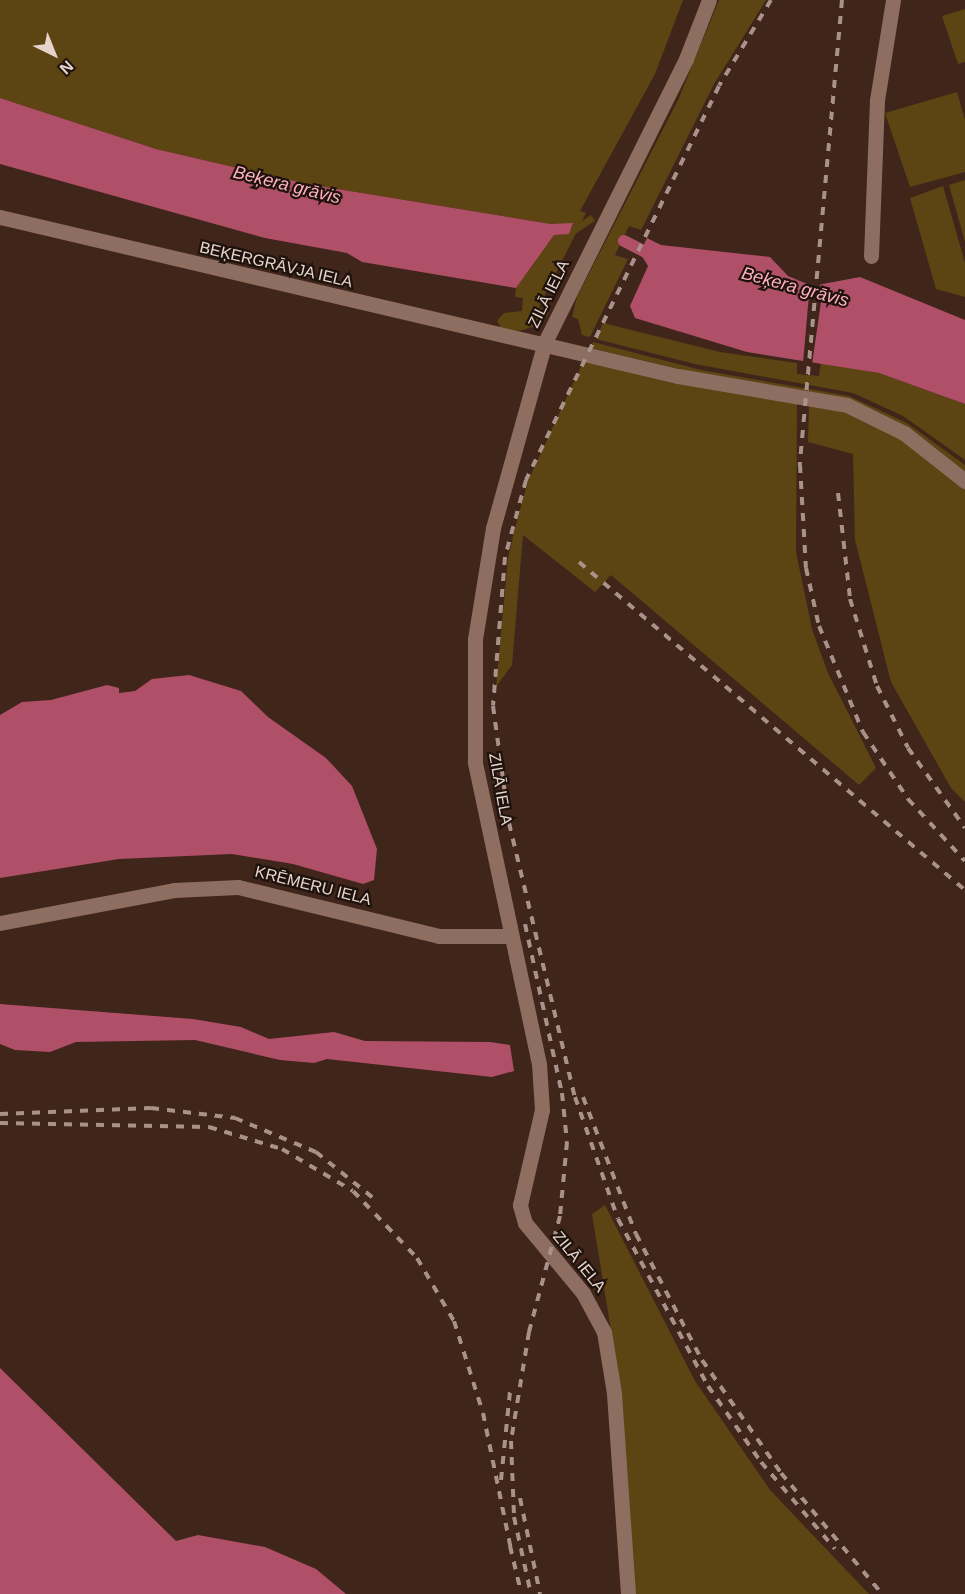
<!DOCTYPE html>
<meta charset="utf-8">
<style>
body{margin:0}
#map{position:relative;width:965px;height:1594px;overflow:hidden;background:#40251a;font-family:Helvetica,sans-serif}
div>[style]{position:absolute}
.green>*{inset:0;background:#5d4413;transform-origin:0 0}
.water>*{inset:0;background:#b04f68}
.pier>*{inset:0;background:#40251a}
.canal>*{height:12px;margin:-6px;padding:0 6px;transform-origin:6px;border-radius:6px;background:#b04f68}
.minor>*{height:15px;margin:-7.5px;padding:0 7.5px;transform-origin:7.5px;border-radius:7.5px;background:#8e6e61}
.rail>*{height:4px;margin-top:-2px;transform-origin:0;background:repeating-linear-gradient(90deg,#a89289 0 8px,transparent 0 16px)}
span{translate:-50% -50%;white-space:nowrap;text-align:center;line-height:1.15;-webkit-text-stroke:4.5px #1e120d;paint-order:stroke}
.street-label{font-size:16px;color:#e6d4cc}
.water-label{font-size:18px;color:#ffafbf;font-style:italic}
.north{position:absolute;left:24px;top:24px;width:60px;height:60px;-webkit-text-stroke:4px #1e120d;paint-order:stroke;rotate:137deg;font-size:16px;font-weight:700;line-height:24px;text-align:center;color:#e6d4cc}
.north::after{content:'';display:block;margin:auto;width:21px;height:27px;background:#e6d4cc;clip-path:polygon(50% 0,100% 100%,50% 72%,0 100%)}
</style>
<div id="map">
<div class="green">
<div style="clip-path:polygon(0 0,683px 0,655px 74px,580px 211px,586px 213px,539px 307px,549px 313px,540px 325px,519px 331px,501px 328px,497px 321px,504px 313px,522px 311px,523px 298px,515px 297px,516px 288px,554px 235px,569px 234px,573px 224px,551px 224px,307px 184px,156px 149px,0 98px)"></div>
<div style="clip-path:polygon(719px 0,766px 0,714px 84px,641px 230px,629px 226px,615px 255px,628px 259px,590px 337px,582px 335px,578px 319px,572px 317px,577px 297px,678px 100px)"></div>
<div style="clip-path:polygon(965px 9px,965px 62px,958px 64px,942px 16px)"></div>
<div style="clip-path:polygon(957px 92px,965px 120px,965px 172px,910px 187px,885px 113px)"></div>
<div style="clip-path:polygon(965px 180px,965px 242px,949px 185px)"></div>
<div style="clip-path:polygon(943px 186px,965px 263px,965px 297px,936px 289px,910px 198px)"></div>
<div style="left:591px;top:215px;width:7px;height:99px;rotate:56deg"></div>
<div style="clip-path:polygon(603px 323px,720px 352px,797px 363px,797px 374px,819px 376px,821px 363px,879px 373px,965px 404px,965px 460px,903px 416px,853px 393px,695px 364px,596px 339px)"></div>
<div style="clip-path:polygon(593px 342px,701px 370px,849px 396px,907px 423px,965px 465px,965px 472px,834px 396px,688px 371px,590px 348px)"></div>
<div style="clip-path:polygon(583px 362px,797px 401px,796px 552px,812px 629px,828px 673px,876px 768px,859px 785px,611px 575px,595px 592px,523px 535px,512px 665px,496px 687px,508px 558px,515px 528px,528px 481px)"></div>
<div style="clip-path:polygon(809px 403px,854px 415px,900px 438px,965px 488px,965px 802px,951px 788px,891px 682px,855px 540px,853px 454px,808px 442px)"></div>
<div style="clip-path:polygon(605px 1205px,695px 1381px,770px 1490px,869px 1594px,635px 1594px,620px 1385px,592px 1214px)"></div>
</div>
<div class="water">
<div style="clip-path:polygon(0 98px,156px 149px,307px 184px,551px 224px,573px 223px,569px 234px,554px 235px,516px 288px,362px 262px,347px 253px,265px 238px,0 164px)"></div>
<div style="clip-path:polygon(647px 238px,661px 245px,770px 257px,788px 276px,812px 286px,860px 277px,965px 320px,965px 404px,879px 373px,747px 352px,635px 318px,630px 306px,648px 266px,640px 253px)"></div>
<div style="clip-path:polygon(189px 675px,241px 691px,268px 717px,326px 758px,352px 786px,377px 849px,374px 880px,363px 884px,293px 864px,232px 854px,119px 859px,0 878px,0 715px,22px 702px,51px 700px,107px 685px,119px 688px,119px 693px,135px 691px,152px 679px)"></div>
<div style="clip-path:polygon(0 1004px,193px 1019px,241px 1027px,269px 1039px,334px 1032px,365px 1041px,490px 1042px,510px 1045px,514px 1071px,492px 1077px,327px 1059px,314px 1063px,280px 1060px,195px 1040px,76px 1042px,50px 1052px,15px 1050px,0 1044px)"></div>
<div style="clip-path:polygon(0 1368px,176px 1541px,198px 1535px,265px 1547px,316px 1569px,346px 1594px,0 1594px)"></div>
</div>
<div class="pier">
<div style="clip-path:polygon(810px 283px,820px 283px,821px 302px,812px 364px,803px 363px)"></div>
</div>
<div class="canal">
<div style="left:624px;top:241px;width:35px;rotate:27deg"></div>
</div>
<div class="minor">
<div style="left:0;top:217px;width:696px;rotate:13.2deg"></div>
<div style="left:678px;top:376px;width:171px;rotate:9.7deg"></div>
<div style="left:847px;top:405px;width:64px;rotate:26.2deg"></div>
<div style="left:904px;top:433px;width:78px;rotate:38.2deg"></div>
<div style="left:871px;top:256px;width:156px;rotate:-87.8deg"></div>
<div style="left:877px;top:100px;width:101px;rotate:-80.9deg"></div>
<div style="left:0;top:923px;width:177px;rotate:-10.7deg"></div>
<div style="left:174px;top:890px;width:64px;rotate:-2.7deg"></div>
<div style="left:238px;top:887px;width:207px;rotate:13.7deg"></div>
<div style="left:439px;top:936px;width:71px"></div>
<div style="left:628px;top:1594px;width:201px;rotate:-94deg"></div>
<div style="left:614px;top:1393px;width:62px;rotate:-99.3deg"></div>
<div style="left:604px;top:1332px;width:44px;rotate:-118.3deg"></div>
<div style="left:583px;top:1293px;width:91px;rotate:-129.6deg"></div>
<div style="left:525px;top:1223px;width:19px;rotate:-106deg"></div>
<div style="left:520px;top:1205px;width:98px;rotate:-77deg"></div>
<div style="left:542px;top:1110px;width:46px;rotate:-93.7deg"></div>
<div style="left:539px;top:1064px;width:309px;rotate:-102deg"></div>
<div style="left:475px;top:762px;width:123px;rotate:-90deg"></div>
<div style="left:475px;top:639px;width:112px;rotate:-80.8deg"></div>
<div style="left:493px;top:528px;width:193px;rotate:-74.4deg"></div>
<div style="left:545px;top:342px;width:316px;rotate:-63.5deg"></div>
<div style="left:686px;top:59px;width:63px;rotate:-68.7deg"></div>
</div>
<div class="rail">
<div style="left:771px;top:0;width:100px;rotate:121.2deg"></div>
<div style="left:719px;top:86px;width:439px;rotate:116.1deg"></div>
<div style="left:526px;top:480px;width:80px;rotate:105.3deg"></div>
<div style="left:505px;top:557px;width:149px;rotate:94.6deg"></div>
<div style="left:493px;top:706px;width:118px;rotate:82.2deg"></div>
<div style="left:509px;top:823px;width:282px;rotate:76.5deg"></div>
<div style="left:575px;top:1097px;width:129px;rotate:70.6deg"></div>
<div style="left:618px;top:1219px;width:190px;rotate:61.7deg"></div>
<div style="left:708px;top:1386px;width:93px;rotate:55.1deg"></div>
<div style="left:761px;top:1462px;width:114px;rotate:49.6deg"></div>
<div style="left:842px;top:0;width:467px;rotate:95.2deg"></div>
<div style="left:800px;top:465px;width:103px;rotate:86.7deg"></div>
<div style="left:806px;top:568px;width:59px;rotate:77.4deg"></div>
<div style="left:819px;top:626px;width:115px;rotate:67.5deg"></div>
<div style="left:863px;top:732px;width:81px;rotate:56.1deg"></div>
<div style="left:908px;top:799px;width:84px;rotate:47.4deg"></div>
<div style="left:838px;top:493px;width:107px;rotate:83.5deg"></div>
<div style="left:850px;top:599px;width:91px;rotate:72.8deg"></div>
<div style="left:877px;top:686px;width:69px;rotate:63.4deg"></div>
<div style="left:908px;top:748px;width:98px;rotate:54.5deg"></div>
<div style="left:579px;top:562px;width:507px;rotate:40.36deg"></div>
<div style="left:525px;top:924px;width:173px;rotate:77.7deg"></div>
<div style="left:562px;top:1093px;width:49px;rotate:84.2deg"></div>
<div style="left:567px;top:1142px;width:74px;rotate:95.4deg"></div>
<div style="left:560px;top:1216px;width:120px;rotate:105deg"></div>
<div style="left:529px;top:1332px;width:110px;rotate:99.4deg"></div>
<div style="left:511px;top:1441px;width:76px;rotate:87.7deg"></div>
<div style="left:514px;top:1517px;width:79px;rotate:77.6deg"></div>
<div style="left:583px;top:1097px;width:147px;rotate:68.9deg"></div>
<div style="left:636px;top:1234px;width:142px;rotate:62.4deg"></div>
<div style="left:702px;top:1360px;width:138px;rotate:55deg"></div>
<div style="left:781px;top:1473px;width:158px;rotate:50.1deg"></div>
<div style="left:0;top:1114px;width:151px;rotate:-2.3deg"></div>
<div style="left:151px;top:1108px;width:85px;rotate:6.8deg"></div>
<div style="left:235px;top:1118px;width:88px;rotate:22.8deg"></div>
<div style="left:316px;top:1152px;width:78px;rotate:38.8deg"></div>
<div style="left:0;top:1123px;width:209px;rotate:1.1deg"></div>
<div style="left:209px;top:1127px;width:76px;rotate:16.8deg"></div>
<div style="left:282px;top:1149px;width:82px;rotate:30.6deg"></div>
<div style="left:353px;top:1191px;width:93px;rotate:46.3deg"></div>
<div style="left:417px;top:1258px;width:73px;rotate:59.6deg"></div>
<div style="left:454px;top:1321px;width:96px;rotate:72.5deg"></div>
<div style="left:483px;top:1413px;width:144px;rotate:78.4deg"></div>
<div style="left:501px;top:1480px;width:89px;rotate:-84.2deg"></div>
<div style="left:520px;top:1498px;width:98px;rotate:78.2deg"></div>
<div style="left:510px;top:1546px;width:47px;rotate:76.6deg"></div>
</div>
<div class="street-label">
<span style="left:276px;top:265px;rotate:13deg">BEĶERGRĀVJA IELA</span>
<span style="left:549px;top:294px;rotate:-64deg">ZILĀ IELA</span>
<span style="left:500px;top:789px;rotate:80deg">ZILĀ IELA</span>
<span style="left:313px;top:886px;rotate:14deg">KRĒMERU IELA</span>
<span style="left:579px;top:1262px;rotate:51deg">ZILĀ IELA</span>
</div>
<div class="water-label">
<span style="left:287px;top:185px;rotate:14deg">Beķera grāvis</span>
<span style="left:795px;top:287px;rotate:15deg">Beķera grāvis</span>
</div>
<div class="north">N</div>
</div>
